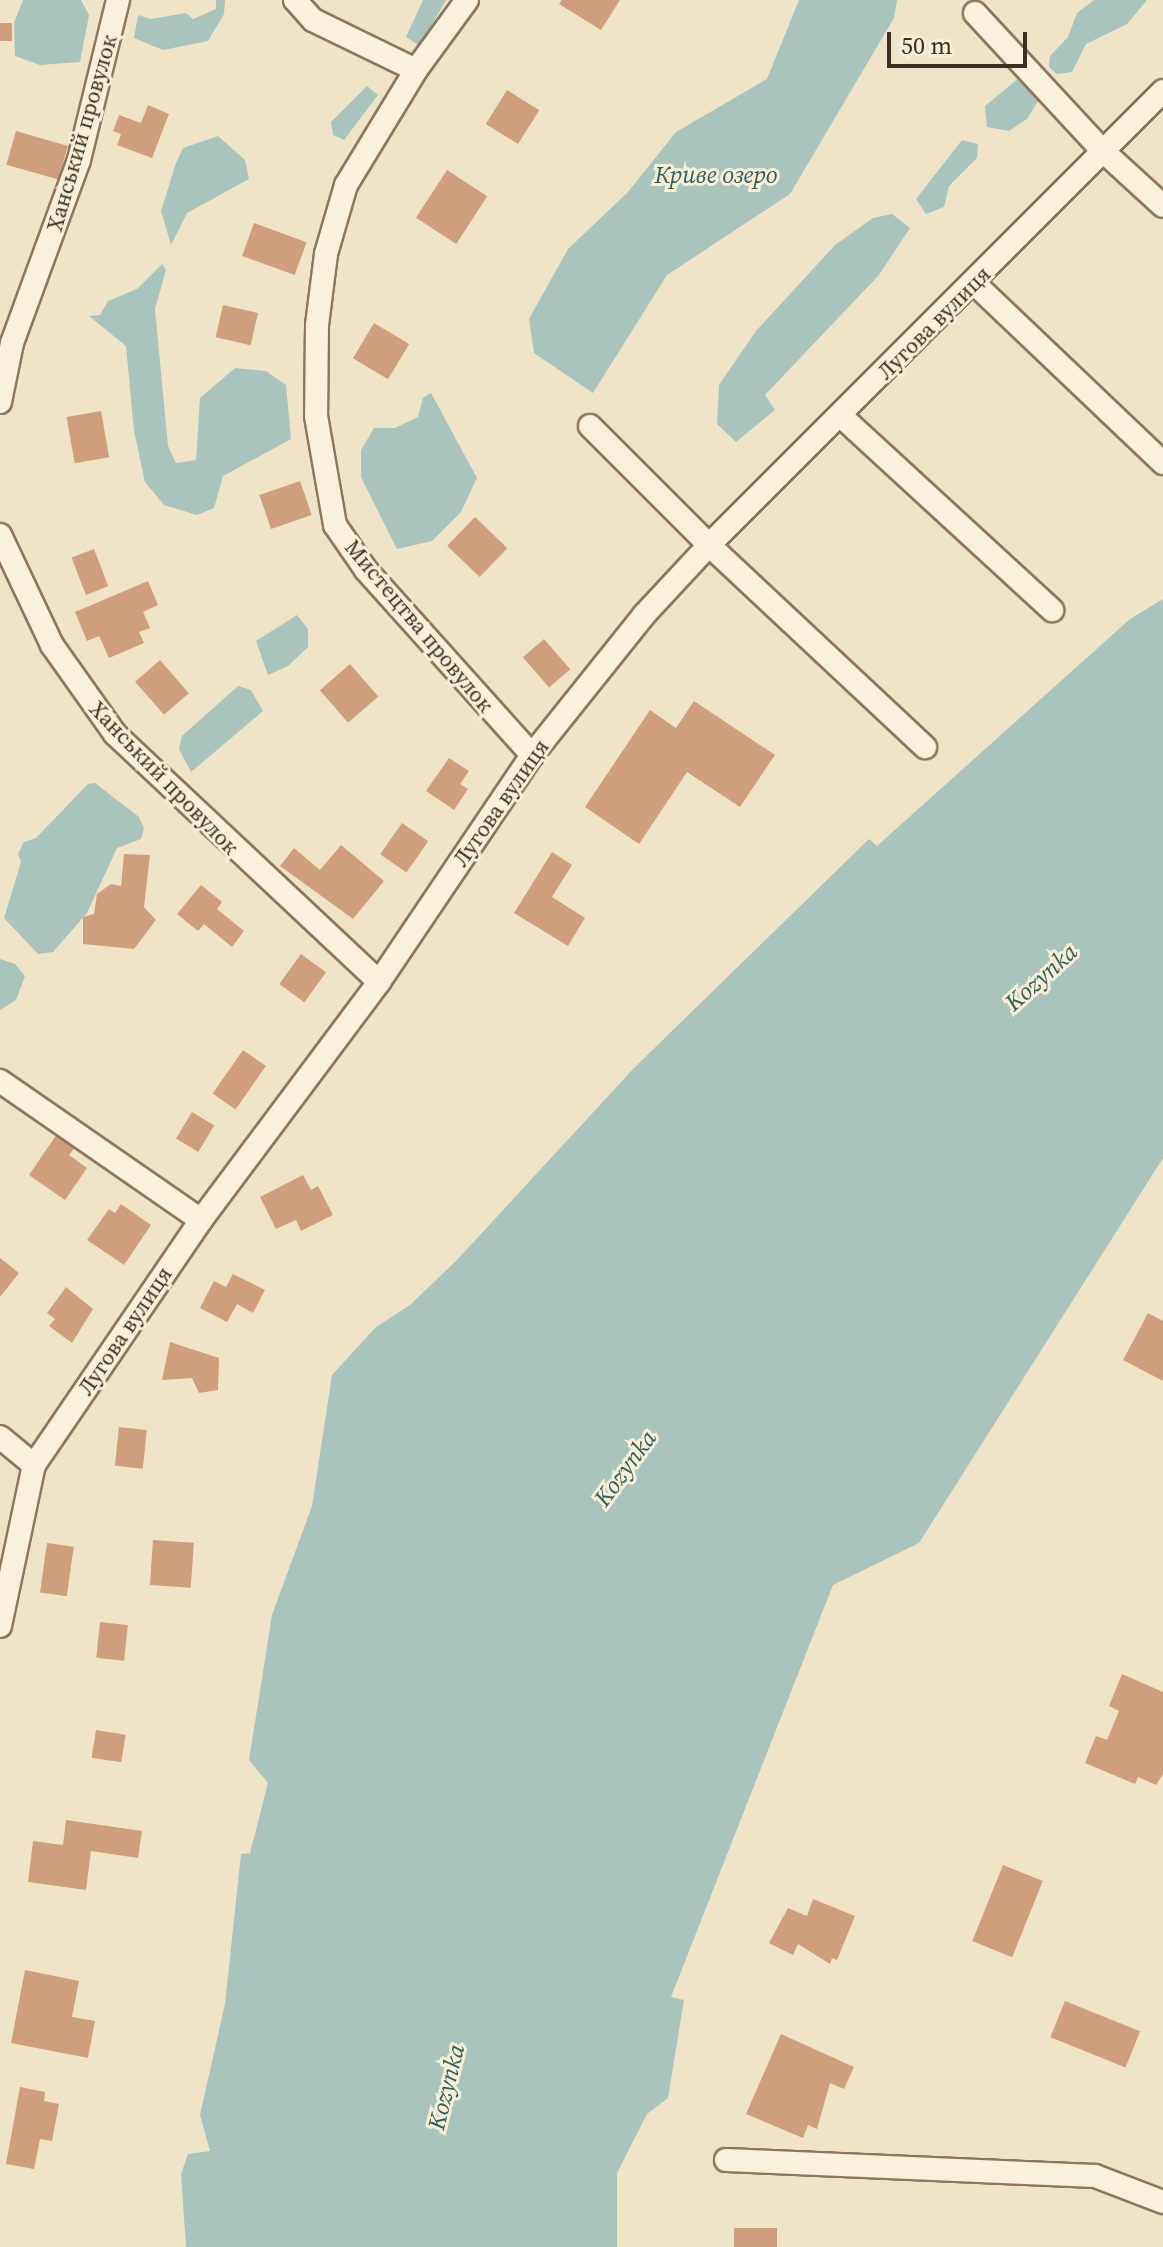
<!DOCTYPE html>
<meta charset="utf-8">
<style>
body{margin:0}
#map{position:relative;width:1163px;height:2247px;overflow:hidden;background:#f0e4c8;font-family:"Source Serif 4",serif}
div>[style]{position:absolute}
.water>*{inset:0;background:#a9c4bc}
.building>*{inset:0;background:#cf9f7d;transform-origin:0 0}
.roads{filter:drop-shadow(2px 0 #8d765c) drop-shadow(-2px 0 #8d765c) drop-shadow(0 2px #8d765c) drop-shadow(0 -2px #8d765c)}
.street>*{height:22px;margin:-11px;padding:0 11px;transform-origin:11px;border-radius:11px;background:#faf1dc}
span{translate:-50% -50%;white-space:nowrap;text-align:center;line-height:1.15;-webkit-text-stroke:6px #f7eed8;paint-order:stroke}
.street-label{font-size:22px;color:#3d2e20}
.water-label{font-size:24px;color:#2f5d5a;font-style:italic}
.scale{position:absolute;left:887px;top:32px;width:140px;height:36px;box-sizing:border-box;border:4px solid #3d2e20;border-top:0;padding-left:10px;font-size:24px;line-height:28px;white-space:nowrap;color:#3d2e20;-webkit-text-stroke:6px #f7eed8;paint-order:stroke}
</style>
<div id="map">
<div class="water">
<div style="clip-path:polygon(23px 0,81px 0,89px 15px,80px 62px,40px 65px,15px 56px,14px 23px)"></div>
<div style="clip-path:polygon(216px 0,225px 0,224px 14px,208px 41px,163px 50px,134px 38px,138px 15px,151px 19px,186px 13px,193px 19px,216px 9px)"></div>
<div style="clip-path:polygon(423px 0,446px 0,420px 46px,406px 37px)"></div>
<div style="clip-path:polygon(799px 0,897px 0,894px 18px,790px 194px,667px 275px,593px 393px,534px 353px,529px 319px,568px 249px,628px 192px,676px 132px,767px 79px)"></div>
<div style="clip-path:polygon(1094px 0,1147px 0,1127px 24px,1086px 44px,1072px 72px,1057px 74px,1049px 67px,1050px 56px,1068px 37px,1077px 13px)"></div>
<div style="clip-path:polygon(1019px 78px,1029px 78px,1043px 93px,1027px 119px,1009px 131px,987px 127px,985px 106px)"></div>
<div style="clip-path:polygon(367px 86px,378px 95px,344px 140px,333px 135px,331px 122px)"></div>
<div style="clip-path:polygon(218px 136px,245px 160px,249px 179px,187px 213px,171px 245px,161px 211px,176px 163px,183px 148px)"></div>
<div style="clip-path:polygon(962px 140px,978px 144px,977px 158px,949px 186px,944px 207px,926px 214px,916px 199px)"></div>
<div style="clip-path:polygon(892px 214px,910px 228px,879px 275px,765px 395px,775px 410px,736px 442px,717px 424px,719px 385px,756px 331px,835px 245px,873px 218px)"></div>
<div style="clip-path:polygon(162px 264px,166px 270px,155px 309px,168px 446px,176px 463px,196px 460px,200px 398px,235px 368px,266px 371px,286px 385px,291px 439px,223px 476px,214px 508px,197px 515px,164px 505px,145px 482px,134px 431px,126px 346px,89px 316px,100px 315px,108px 301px,137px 289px)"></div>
<div style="clip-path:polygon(431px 393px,477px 478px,461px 512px,432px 541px,397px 549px,361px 477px,361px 450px,374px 428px,395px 428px,418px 417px,423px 398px)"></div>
<div style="clip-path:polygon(1163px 599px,1163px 1158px,919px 1543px,833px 1585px,671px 1997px,684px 2000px,668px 2098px,647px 2114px,617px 2173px,617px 2247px,186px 2247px,181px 2174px,188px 2154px,210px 2151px,200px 2115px,225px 2004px,241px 1854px,250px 1853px,268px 1783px,249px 1760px,272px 1615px,312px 1506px,332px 1375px,376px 1327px,410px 1305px,456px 1261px,634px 1068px,869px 839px,877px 846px,1130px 619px)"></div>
<div style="clip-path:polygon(297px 615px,308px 629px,308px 647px,288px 666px,268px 675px,256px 641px)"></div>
<div style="clip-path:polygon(238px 686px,251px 690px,263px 711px,191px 772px,179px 749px,182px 736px)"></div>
<div style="clip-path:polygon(95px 783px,139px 817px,144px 828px,141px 839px,117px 848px,87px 913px,53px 952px,38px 954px,4px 918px,21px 862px,18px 854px,24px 842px,36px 838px,88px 784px)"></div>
<div style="clip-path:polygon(0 959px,15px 964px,25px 976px,16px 1000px,0 1010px)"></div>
</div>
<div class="building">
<div style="clip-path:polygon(562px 0,620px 0,601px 30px,559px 4px)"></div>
<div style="left:0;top:23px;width:12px;height:18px"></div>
<div style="left:507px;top:90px;width:38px;height:40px;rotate:32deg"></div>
<div style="clip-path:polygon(148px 105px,169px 114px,152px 158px,117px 145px,121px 134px,113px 131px,119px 115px,141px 123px)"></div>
<div style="left:16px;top:131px;width:54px;height:35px;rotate:16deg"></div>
<div style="left:447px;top:170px;width:48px;height:57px;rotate:33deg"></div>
<div style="left:254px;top:223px;width:56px;height:35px;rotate:20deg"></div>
<div style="left:223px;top:305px;width:36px;height:33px;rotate:13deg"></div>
<div style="left:374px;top:323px;width:41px;height:41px;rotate:31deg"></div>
<div style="left:101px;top:411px;width:47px;height:35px;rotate:80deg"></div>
<div style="left:300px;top:481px;width:36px;height:43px;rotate:71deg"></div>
<div style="left:475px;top:517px;width:45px;height:40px;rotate:44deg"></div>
<div style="left:94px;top:549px;width:40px;height:24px;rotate:69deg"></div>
<div style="clip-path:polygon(148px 581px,158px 605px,143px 612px,150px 628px,139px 632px,144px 643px,109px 658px,99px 636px,87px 641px,75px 612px)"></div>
<div style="left:544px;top:639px;width:40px;height:28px;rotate:49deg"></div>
<div style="left:160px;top:660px;width:44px;height:33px;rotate:49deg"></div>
<div style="left:350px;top:664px;width:43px;height:40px;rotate:49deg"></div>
<div style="clip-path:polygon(694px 701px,775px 755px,740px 807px,687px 772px,639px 844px,585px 807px,650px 710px,676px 728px)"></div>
<div style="clip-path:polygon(449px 758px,469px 771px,460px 784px,468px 789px,454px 810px,426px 791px)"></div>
<div style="left:402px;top:823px;width:32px;height:38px;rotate:35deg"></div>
<div style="clip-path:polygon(341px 845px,384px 881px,353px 919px,280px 866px,294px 848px,320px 870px)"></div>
<div style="clip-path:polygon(552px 852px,572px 865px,552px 897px,585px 918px,568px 946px,514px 913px)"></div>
<div style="clip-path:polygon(124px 854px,150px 855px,144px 907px,156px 920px,134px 949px,83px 944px,83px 917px,94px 914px,97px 894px,111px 884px,121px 886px)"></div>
<div style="clip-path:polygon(201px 885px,222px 902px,217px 909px,244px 931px,232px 947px,204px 924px,198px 931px,177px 914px)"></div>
<div style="left:301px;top:954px;width:31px;height:37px;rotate:36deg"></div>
<div style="left:243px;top:1050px;width:28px;height:53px;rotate:35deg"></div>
<div style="left:192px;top:1112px;width:26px;height:31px;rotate:31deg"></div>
<div style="clip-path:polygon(57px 1134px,75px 1147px,69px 1155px,87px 1168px,65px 1200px,29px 1175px)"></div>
<div style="clip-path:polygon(303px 1175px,311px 1190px,318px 1186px,333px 1215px,301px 1231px,296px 1220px,276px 1229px,260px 1197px)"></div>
<div style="clip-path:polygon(121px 1204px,151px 1225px,124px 1265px,87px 1240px,109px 1209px,115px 1213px)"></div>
<div style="clip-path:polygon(0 1258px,19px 1273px,0 1297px)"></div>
<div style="clip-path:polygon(233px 1274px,265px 1290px,253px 1313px,237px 1304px,227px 1322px,200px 1308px,214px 1281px,226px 1287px)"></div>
<div style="clip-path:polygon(66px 1287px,93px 1309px,72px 1343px,49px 1326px,55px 1319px,47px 1313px)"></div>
<div style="clip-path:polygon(1148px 1313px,1163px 1321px,1163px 1381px,1123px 1360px)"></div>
<div style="clip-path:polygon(170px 1342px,219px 1358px,218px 1390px,199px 1393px,192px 1378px,162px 1380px)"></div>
<div style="left:119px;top:1427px;width:28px;height:39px;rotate:6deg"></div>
<div style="left:153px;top:1540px;width:41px;height:45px;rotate:4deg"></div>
<div style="left:47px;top:1543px;width:27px;height:50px;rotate:8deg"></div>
<div style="left:100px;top:1622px;width:28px;height:36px;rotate:6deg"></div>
<div style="clip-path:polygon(1122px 1674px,1163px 1692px,1163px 1774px,1156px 1785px,1138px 1777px,1135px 1784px,1085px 1763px,1096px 1736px,1107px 1740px,1119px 1711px,1109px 1706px)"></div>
<div style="left:96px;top:1730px;width:30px;height:28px;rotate:9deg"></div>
<div style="clip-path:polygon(66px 1820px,142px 1831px,138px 1858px,91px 1851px,86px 1890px,28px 1882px,33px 1841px,63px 1845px)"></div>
<div style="left:1003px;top:1865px;width:43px;height:82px;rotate:22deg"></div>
<div style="clip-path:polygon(813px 1899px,855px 1916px,837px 1960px,832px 1958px,830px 1964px,798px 1944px,793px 1955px,769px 1943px,788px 1908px,807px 1916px)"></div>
<div style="clip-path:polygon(25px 1970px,79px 1981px,72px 2017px,95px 2021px,88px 2058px,11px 2043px)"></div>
<div style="left:1065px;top:2001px;width:81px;height:39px;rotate:22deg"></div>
<div style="clip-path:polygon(781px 2034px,854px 2067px,844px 2089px,830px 2083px,817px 2129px,808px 2125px,803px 2138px,746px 2114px)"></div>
<div style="clip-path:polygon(20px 2087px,45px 2092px,44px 2101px,59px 2104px,52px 2141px,40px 2139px,34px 2169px,6px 2164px)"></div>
<div style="left:734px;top:2228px;width:43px;height:19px"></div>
</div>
<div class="roads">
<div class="street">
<div style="left:295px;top:0;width:27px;rotate:48deg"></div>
<div style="left:313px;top:20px;width:114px;rotate:25.9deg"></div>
<div style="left:467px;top:0;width:87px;rotate:126.1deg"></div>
<div style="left:416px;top:70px;width:135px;rotate:121.3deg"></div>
<div style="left:346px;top:185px;width:72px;rotate:106.2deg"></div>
<div style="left:326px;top:254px;width:72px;rotate:97.2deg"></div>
<div style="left:317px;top:325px;width:91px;rotate:90.6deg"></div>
<div style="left:316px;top:416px;width:111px;rotate:80.1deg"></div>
<div style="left:335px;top:525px;width:55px;rotate:55.4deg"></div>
<div style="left:366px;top:570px;width:249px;rotate:48.1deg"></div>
<div style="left:975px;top:13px;width:188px;rotate:47.2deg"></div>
<div style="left:1103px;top:151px;width:81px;rotate:42.5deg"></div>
<div style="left:974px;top:283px;width:261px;rotate:43.6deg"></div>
<div style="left:0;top:402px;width:60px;rotate:-78.5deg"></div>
<div style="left:12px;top:343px;width:195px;rotate:-69.9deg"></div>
<div style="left:79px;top:160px;width:165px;rotate:-76.3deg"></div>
<div style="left:841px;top:416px;width:287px;rotate:42.6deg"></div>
<div style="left:590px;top:426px;width:168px;rotate:45deg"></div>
<div style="left:709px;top:545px;width:296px;rotate:43.1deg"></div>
<div style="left:0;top:535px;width:122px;rotate:64.7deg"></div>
<div style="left:52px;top:645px;width:109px;rotate:54.7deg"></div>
<div style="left:115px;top:734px;width:362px;rotate:43.2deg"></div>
<div style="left:0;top:1081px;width:244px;rotate:34.7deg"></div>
<div style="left:0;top:1437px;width:44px;rotate:39.5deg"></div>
<div style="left:0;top:1626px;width:165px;rotate:-78.1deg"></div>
<div style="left:34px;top:1465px;width:297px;rotate:-55.7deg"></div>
<div style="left:201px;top:1220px;width:297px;rotate:-53.2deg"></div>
<div style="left:379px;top:982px;width:274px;rotate:-56deg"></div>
<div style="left:532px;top:755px;width:179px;rotate:-51.3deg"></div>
<div style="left:644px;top:615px;width:96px;rotate:-47.1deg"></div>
<div style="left:709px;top:545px;width:642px;rotate:-45deg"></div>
<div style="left:726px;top:2160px;width:369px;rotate:2.5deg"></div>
<div style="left:1095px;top:2176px;width:73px;rotate:20.9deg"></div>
</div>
</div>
<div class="street-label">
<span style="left:82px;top:133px;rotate:-74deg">Ханський провулок</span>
<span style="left:934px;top:323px;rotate:-45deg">Лугова вулиця</span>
<span style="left:419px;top:626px;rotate:50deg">Мистецтва провулок</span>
<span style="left:164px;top:778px;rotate:46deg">Ханський провулок</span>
<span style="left:501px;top:803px;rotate:-55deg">Лугова вулиця</span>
<span style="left:125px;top:1331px;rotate:-56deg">Лугова вулиця</span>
</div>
<div class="water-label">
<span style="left:716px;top:175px">Криве озеро</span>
<span style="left:1041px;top:977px;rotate:-42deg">Kozynka</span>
<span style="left:625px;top:1468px;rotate:-54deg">Kozynka</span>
<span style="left:446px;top:2087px;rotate:-76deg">Kozynka</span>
</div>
<div class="scale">50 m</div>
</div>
